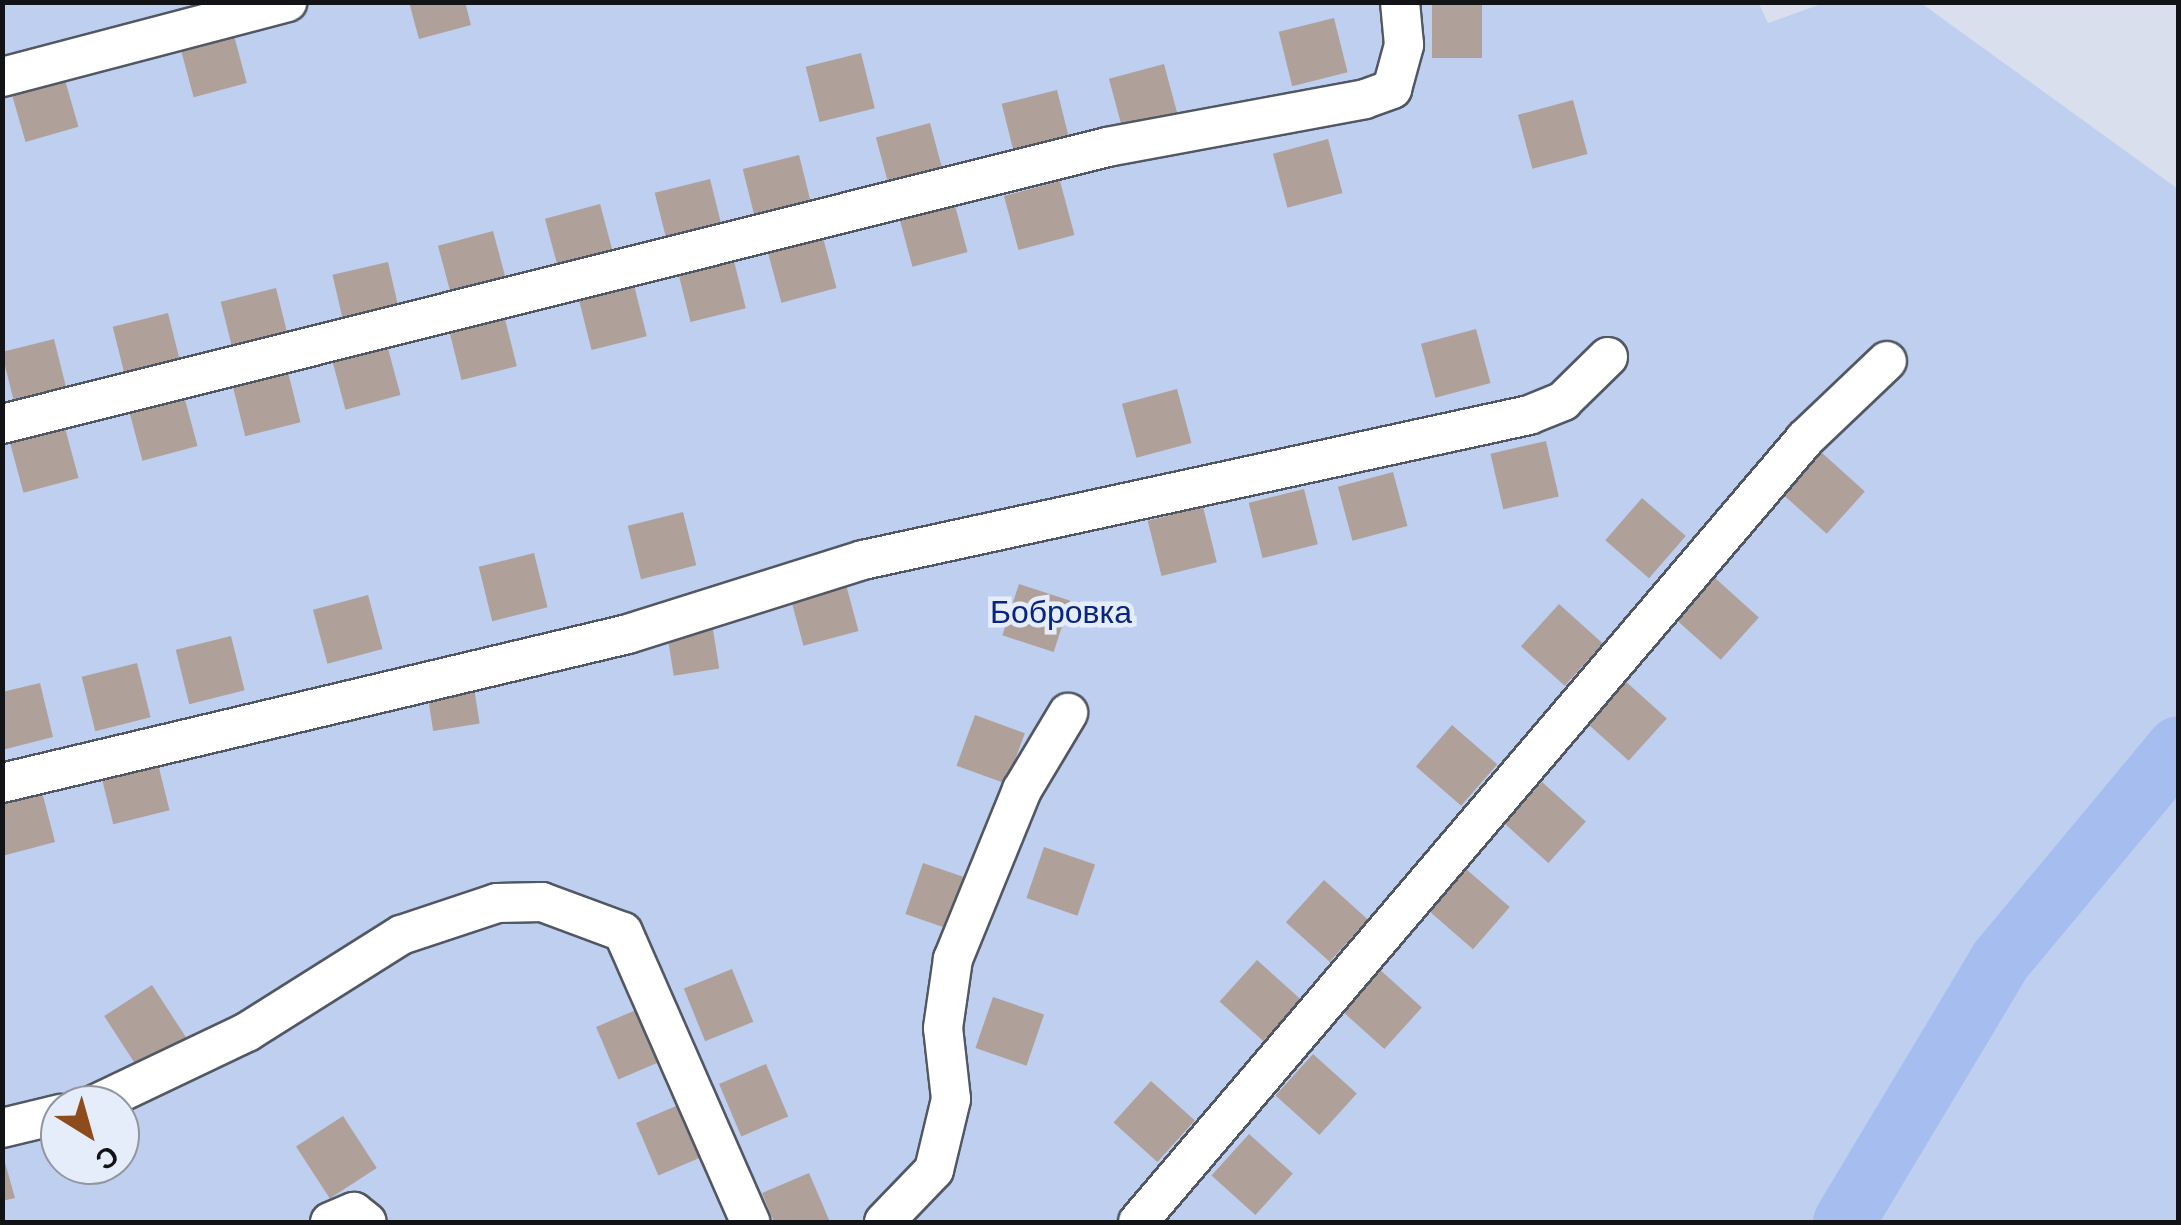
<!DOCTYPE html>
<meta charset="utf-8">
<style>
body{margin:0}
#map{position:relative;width:2181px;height:1225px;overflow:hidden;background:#d9dfed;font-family:Helvetica,sans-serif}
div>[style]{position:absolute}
.green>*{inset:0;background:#bfcff0}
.river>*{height:62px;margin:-31px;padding:0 31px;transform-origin:31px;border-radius:31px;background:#a5beef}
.building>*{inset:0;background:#afa199;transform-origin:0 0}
.roads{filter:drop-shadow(2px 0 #525863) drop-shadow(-2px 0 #525863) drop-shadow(0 2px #525863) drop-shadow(0 -2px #525863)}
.minor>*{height:38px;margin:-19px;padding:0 19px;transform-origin:19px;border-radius:19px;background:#fff}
span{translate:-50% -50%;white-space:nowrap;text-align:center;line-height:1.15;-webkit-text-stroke:9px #e6edfa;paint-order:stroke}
.park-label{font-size:32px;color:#082581}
.frame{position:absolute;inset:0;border:5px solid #111317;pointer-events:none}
.north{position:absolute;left:40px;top:1085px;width:100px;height:100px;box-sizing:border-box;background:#e6edfa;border:2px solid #91969f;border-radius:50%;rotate:143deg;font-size:28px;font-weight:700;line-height:40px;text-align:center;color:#111317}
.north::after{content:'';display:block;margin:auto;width:35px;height:45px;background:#8e4c1c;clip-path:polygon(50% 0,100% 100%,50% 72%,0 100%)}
</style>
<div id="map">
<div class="green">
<div style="clip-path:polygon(evenodd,1758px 2px,1768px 23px,1824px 3px,1921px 3px,2178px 189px,2178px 1222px,3px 1222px,2px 3px,1758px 2px,60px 1105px,120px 1105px,120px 1165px,60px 1165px,60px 1105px)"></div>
</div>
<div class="river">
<div style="left:1844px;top:1222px;width:304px;rotate:-59.1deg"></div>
<div style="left:2000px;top:961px;width:278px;rotate:-50.2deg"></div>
</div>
<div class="building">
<div style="clip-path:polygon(409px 2px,465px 2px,471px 25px,419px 39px)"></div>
<div style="left:1432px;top:2px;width:50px;height:56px"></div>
<div style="left:1334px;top:18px;width:56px;height:57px;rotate:76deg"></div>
<div style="left:232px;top:28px;width:57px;height:55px;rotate:75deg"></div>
<div style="left:861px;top:53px;width:57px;height:57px;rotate:76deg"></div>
<div style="left:1164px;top:64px;width:56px;height:57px;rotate:75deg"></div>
<div style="left:63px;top:73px;width:56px;height:55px;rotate:74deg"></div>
<div style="left:1057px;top:90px;width:57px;height:57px;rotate:76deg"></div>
<div style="left:1573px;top:100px;width:56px;height:57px;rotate:75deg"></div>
<div style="left:930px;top:123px;width:56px;height:56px;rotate:75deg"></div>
<div style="left:1328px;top:139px;width:56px;height:57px;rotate:75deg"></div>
<div style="left:799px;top:155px;width:55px;height:58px;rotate:76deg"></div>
<div style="left:710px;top:179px;width:57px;height:57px;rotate:76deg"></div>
<div style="left:1060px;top:181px;width:56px;height:58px;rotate:75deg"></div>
<div style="left:953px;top:198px;width:56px;height:57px;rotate:75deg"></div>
<div style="left:600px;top:204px;width:56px;height:57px;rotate:75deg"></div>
<div style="left:493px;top:231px;width:56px;height:57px;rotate:75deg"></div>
<div style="left:822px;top:234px;width:56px;height:57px;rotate:75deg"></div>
<div style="left:732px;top:253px;width:57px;height:57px;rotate:76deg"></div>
<div style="left:388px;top:262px;width:57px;height:57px;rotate:77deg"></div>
<div style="left:633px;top:281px;width:57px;height:57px;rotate:76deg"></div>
<div style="left:276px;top:288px;width:57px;height:57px;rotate:76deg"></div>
<div style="left:503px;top:311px;width:57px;height:57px;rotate:76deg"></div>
<div style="left:168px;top:313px;width:57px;height:57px;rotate:76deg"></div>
<div style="left:1476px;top:329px;width:56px;height:57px;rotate:75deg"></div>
<div style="left:54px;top:339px;width:56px;height:54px;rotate:76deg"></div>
<div style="left:386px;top:341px;width:56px;height:57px;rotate:75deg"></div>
<div style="left:287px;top:368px;width:56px;height:57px;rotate:76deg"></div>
<div style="left:1177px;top:389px;width:56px;height:57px;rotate:75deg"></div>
<div style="left:183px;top:392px;width:56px;height:57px;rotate:75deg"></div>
<div style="left:64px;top:424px;width:56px;height:57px;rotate:75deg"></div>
<div style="left:1546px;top:441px;width:57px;height:57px;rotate:77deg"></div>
<div style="left:1821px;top:452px;width:59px;height:57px;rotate:42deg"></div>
<div style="left:1393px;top:472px;width:56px;height:57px;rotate:75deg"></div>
<div style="left:1304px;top:489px;width:57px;height:57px;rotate:76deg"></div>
<div style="left:1642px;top:498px;width:58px;height:56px;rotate:41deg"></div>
<div style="left:1203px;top:507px;width:57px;height:57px;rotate:76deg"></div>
<div style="left:683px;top:512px;width:55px;height:57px;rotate:76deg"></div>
<div style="left:534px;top:553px;width:56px;height:57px;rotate:76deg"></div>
<div style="left:844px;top:577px;width:56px;height:57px;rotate:75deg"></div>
<div style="left:1715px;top:578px;width:59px;height:57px;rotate:42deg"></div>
<div style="left:1019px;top:584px;width:54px;height:54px;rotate:18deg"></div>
<div style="left:368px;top:595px;width:56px;height:57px;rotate:75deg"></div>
<div style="left:1559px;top:604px;width:59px;height:57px;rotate:42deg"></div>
<div style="left:712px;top:623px;width:46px;height:46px;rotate:81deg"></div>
<div style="left:231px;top:636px;width:56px;height:57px;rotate:76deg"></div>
<div style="left:137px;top:663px;width:56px;height:57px;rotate:76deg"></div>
<div style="left:1623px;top:679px;width:59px;height:57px;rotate:42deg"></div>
<div style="clip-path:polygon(40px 683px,53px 737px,2px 750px,2px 692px)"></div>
<div style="left:474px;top:688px;width:36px;height:47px;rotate:81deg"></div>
<div style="left:975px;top:715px;width:53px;height:54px;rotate:20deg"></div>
<div style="left:1452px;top:725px;width:60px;height:55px;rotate:41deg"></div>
<div style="left:156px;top:756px;width:56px;height:58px;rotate:76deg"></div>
<div style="left:1542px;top:782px;width:59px;height:56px;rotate:42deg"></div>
<div style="clip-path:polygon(41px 788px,55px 842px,2px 856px,2px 798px)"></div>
<div style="left:1044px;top:847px;width:54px;height:54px;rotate:19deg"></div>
<div style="left:923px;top:863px;width:54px;height:54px;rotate:19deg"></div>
<div style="left:1466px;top:869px;width:58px;height:56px;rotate:41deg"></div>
<div style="left:1324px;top:880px;width:59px;height:57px;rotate:42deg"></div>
<div style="left:1257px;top:960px;width:59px;height:56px;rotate:42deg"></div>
<div style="left:1378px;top:968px;width:59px;height:56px;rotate:42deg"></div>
<div style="left:732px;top:969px;width:57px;height:52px;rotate:68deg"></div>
<div style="left:152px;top:985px;width:63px;height:57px;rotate:57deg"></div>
<div style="left:993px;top:997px;width:54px;height:54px;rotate:19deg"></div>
<div style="left:643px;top:1007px;width:57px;height:51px;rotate:67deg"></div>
<div style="left:1313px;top:1054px;width:59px;height:56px;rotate:42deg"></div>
<div style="left:766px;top:1064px;width:57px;height:51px;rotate:67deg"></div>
<div style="left:1151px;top:1081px;width:59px;height:56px;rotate:42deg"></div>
<div style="left:683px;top:1103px;width:57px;height:51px;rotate:67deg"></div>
<div style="left:343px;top:1116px;width:62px;height:56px;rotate:57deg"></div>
<div style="left:1249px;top:1134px;width:59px;height:56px;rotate:42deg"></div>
<div style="clip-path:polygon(2px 1152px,15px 1198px,2px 1201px)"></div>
<div style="clip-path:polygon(809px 1173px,830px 1222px,774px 1222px,762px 1193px)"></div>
</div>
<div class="roads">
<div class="minor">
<div style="left:2px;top:77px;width:295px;rotate:-14.7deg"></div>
<div style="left:2px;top:424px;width:1139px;rotate:-14.07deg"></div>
<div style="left:1107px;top:147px;width:262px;rotate:-10.5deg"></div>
<div style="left:1365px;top:99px;width:29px;rotate:-20deg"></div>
<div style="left:1392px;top:89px;width:46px;rotate:-74.7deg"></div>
<div style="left:1404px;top:45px;width:43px;rotate:-95.3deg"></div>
<div style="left:2px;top:783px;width:643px;rotate:-13.39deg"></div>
<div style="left:628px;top:634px;width:246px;rotate:-17.5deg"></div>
<div style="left:863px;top:560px;width:682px;rotate:-12.28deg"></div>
<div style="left:1529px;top:415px;width:37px;rotate:-22deg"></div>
<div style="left:1563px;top:401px;width:63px;rotate:-44.4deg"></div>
<div style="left:94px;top:1105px;width:170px;rotate:-25.5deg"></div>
<div style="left:247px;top:1032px;width:182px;rotate:-32.2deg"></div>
<div style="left:401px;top:935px;width:101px;rotate:-18.4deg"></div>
<div style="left:497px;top:903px;width:45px;rotate:-1.3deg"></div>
<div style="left:542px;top:902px;width:86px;rotate:20.3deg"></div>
<div style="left:623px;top:932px;width:317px;rotate:66.3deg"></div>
<div style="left:2px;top:1128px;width:60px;rotate:-13.6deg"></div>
<div style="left:330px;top:1222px;width:26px;rotate:-23deg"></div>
<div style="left:354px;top:1212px;width:16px;rotate:38deg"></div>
<div style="left:884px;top:1222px;width:72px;rotate:-46.1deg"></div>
<div style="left:934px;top:1170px;width:73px;rotate:-76.5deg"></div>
<div style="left:951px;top:1099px;width:71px;rotate:-96.4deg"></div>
<div style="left:943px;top:1028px;width:70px;rotate:-81.8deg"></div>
<div style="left:953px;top:959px;width:183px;rotate:-67.8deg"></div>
<div style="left:1022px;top:790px;width:90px;rotate:-59.1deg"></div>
<div style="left:1138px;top:1222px;width:1029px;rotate:-49.57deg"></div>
<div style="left:1805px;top:439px;width:113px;rotate:-43.6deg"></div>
</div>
</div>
<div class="park-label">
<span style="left:1061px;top:612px">Бобровка</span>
</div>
<div class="frame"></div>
<div class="north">С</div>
</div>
